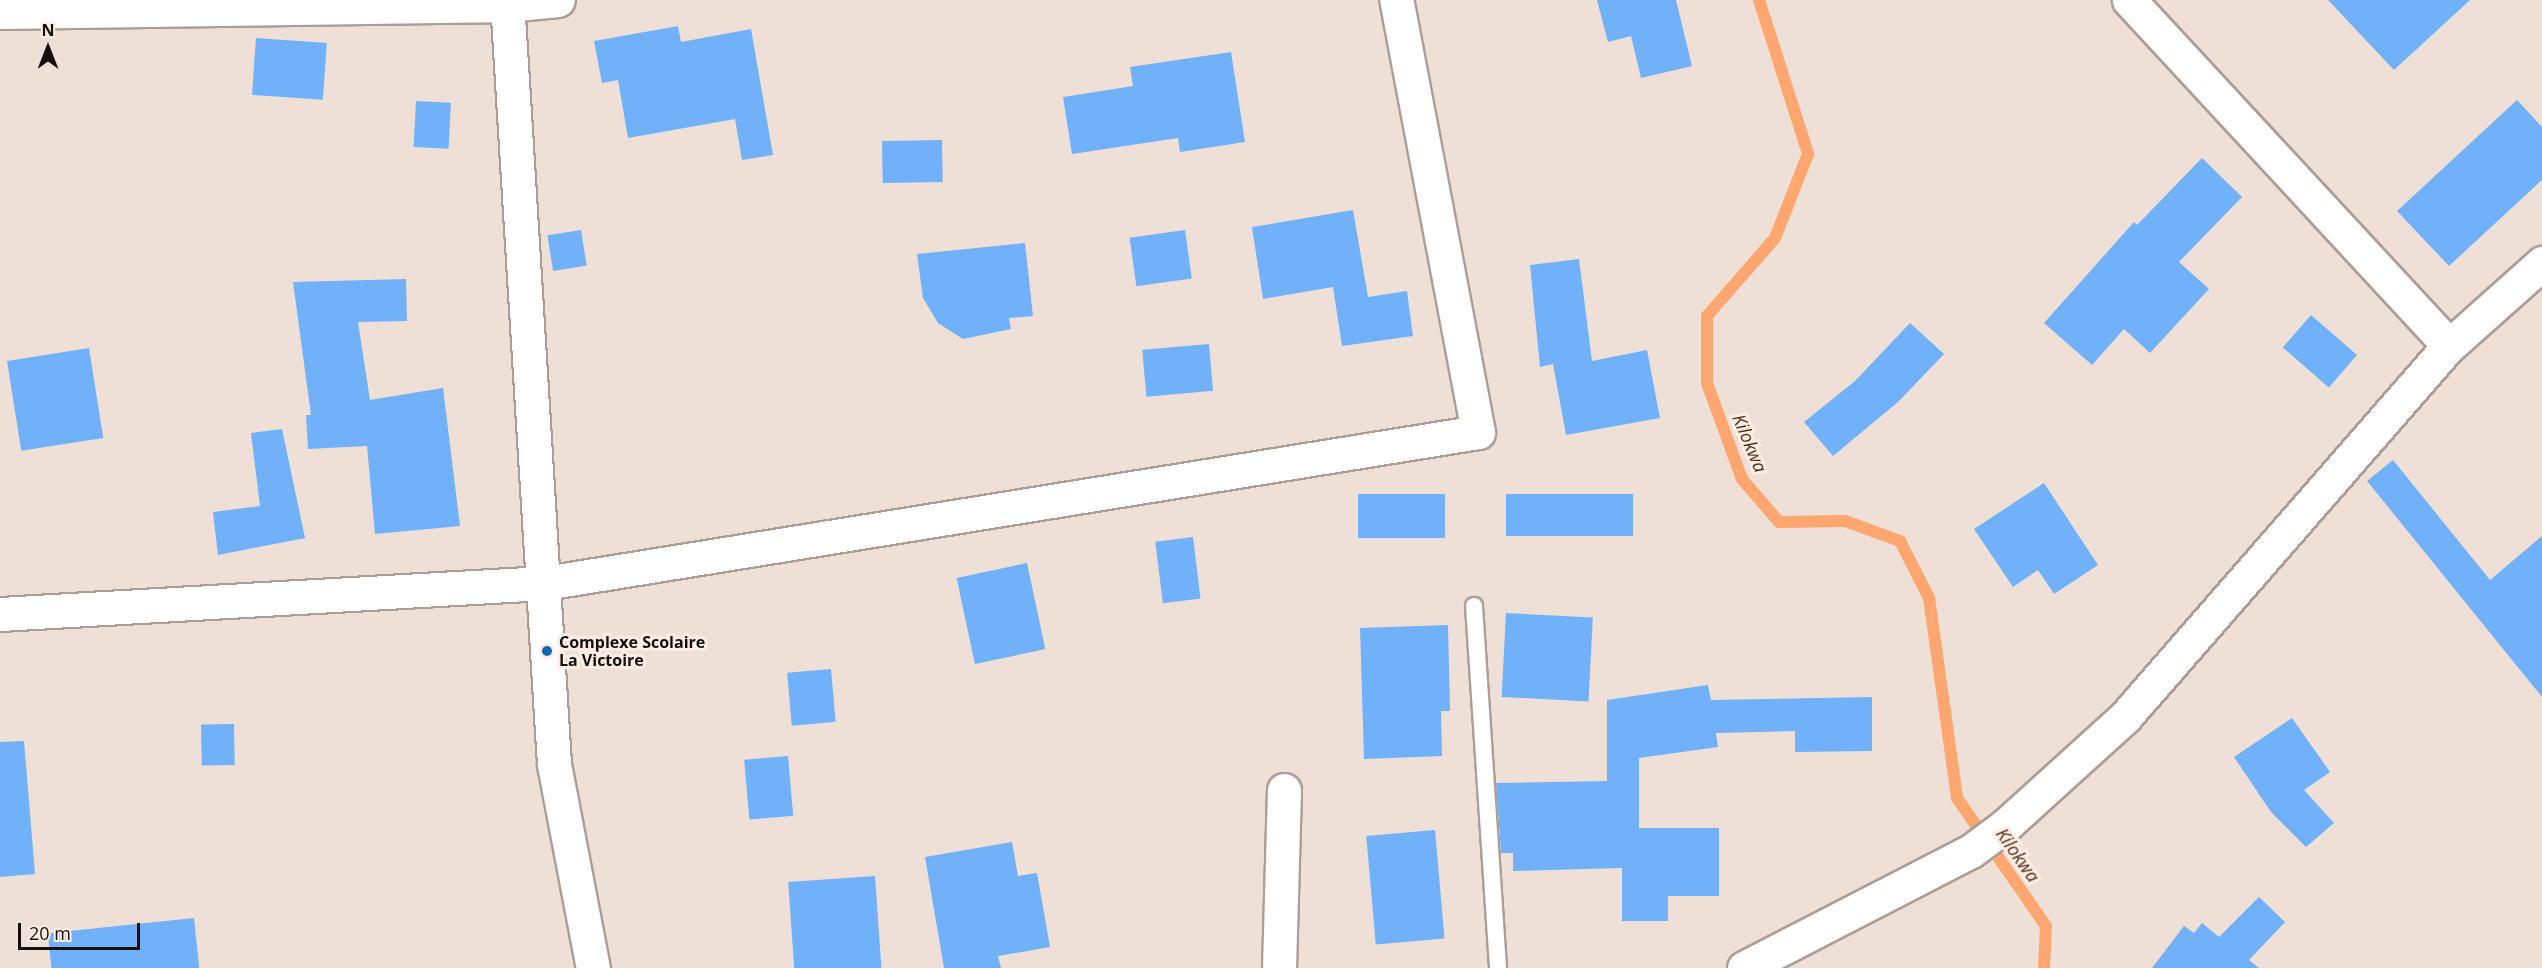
<!DOCTYPE html>
<style>
body{margin:0}
#map{position:relative;width:2542px;height:968px;overflow:hidden;background:#efe0d7;font-family:"Open Sans",sans-serif}
div>[style]{position:absolute}
.stream>*{height:12px;margin:-6px;padding:0 6px;transform-origin:6px;border-radius:6px;background:#fea670}
.building>*{inset:0;background:#71b1fa;transform-origin:0 0}
.roads{filter:drop-shadow(2px 0 #ac9e96) drop-shadow(-2px 0 #ac9e96) drop-shadow(0 2px #ac9e96) drop-shadow(0 -2px #ac9e96)}
.service>*{height:16px;margin:-8px;padding:0 8px;transform-origin:8px;border-radius:8px;background:#fff}
.minor>*{height:33px;margin:-16.5px;padding:0 16.5px;transform-origin:16.5px;border-radius:16.5px;background:#fff}
.dots>*{width:16px;height:16px;translate:-50% -50%;box-sizing:border-box;border:3px solid #fdede4;border-radius:50%}
span{translate:-50% -50%;white-space:nowrap;text-align:center;line-height:1.15;-webkit-text-stroke:6px #fdede4;paint-order:stroke}
.poi-label{font-size:16px;color:#140f0c;font-weight:700}
.left{translate:0 -50%;text-align:left}
.water-label{font-size:18px;color:#512e17;font-style:italic}
.north{position:absolute;left:18px;top:18px;width:60px;height:60px;-webkit-text-stroke:4px #fdede4;paint-order:stroke;rotate:0deg;font-size:16px;font-weight:700;line-height:24px;text-align:center;color:#140f0c}
.north::after{content:'';display:block;margin:auto;width:21px;height:27px;background:#140f0c;clip-path:polygon(50% 0,100% 100%,50% 72%,0 100%)}
.scale{position:absolute;left:18px;top:923px;width:122px;height:27px;box-sizing:border-box;border:3px solid #140f0c;border-top:0;padding-left:8px;font-size:18px;line-height:21px;white-space:nowrap;color:#140f0c;-webkit-text-stroke:4px #fdede4;paint-order:stroke}
</style>
<div id="map">
<div class="stream">
<div style="left:1759px;top:0;width:162px;rotate:72.3deg"></div>
<div style="left:1808px;top:154px;width:90px;rotate:111.4deg"></div>
<div style="left:1775px;top:238px;width:103px;rotate:131.1deg"></div>
<div style="left:1707px;top:316px;width:67px;rotate:90deg"></div>
<div style="left:1707px;top:383px;width:102px;rotate:70deg"></div>
<div style="left:1742px;top:479px;width:57px;rotate:49.3deg"></div>
<div style="left:1779px;top:522px;width:66px;rotate:-0.9deg"></div>
<div style="left:1845px;top:521px;width:59px;rotate:20deg"></div>
<div style="left:1900px;top:541px;width:64px;rotate:63deg"></div>
<div style="left:1929px;top:598px;width:202px;rotate:82deg"></div>
<div style="left:1957px;top:798px;width:156px;rotate:55.2deg"></div>
<div style="left:2046px;top:926px;width:42px;rotate:92.7deg"></div>
</div>
<div class="building">
<div style="clip-path:polygon(1597px 0,1676px 0,1692px 66px,1641px 78px,1631px 36px,1608px 42px)"></div>
<div style="clip-path:polygon(2328px 0,2470px 0,2394px 70px)"></div>
<div style="clip-path:polygon(678px 26px,681px 42px,751px 29px,773px 155px,742px 160px,735px 119px,628px 138px,618px 80px,602px 83px,594px 41px)"></div>
<div style="left:256px;top:38px;width:71px;height:57px;rotate:4deg"></div>
<div style="clip-path:polygon(1231px 52px,1245px 142px,1180px 152px,1178px 138px,1072px 154px,1063px 97px,1133px 86px,1130px 67px)"></div>
<div style="clip-path:polygon(2517px 100px,2542px 127px,2542px 180px,2449px 266px,2397px 211px)"></div>
<div style="left:416px;top:101px;width:35px;height:46px;rotate:3deg"></div>
<div style="left:942px;top:140px;width:42px;height:60px;rotate:89deg"></div>
<div style="clip-path:polygon(2202px 158px,2242px 197px,2179px 262px,2209px 289px,2150px 353px,2124px 329px,2092px 365px,2044px 323px,2134px 222px,2137px 225px)"></div>
<div style="clip-path:polygon(1353px 210px,1368px 297px,1407px 291px,1413px 336px,1342px 346px,1333px 287px,1263px 299px,1252px 227px)"></div>
<div style="left:581px;top:230px;width:36px;height:34px;rotate:81deg"></div>
<div style="left:1185px;top:230px;width:49px;height:56px;rotate:82deg"></div>
<div style="clip-path:polygon(1025px 243px,1033px 316px,1009px 318px,1011px 329px,963px 339px,938px 323px,923px 298px,917px 254px)"></div>
<div style="clip-path:polygon(1579px 259px,1592px 361px,1647px 350px,1660px 418px,1566px 435px,1553px 364px,1540px 367px,1530px 265px)"></div>
<div style="clip-path:polygon(406px 279px,407px 321px,358px 322px,370px 400px,443px 388px,460px 526px,375px 534px,367px 446px,308px 449px,306px 415px,311px 415px,293px 282px)"></div>
<div style="left:2311px;top:315px;width:61px;height:43px;rotate:41deg"></div>
<div style="clip-path:polygon(1910px 323px,1944px 354px,1898px 402px,1833px 456px,1804px 422px,1855px 381px)"></div>
<div style="left:1209px;top:344px;width:47px;height:67px;rotate:85deg"></div>
<div style="left:89px;top:348px;width:91px;height:83px;rotate:81deg"></div>
<div style="clip-path:polygon(282px 429px,305px 538px,218px 555px,213px 512px,260px 506px,251px 433px)"></div>
<div style="clip-path:polygon(2393px 460px,2490px 580px,2542px 536px,2542px 697px,2367px 481px)"></div>
<div style="clip-path:polygon(2044px 483px,2098px 565px,2054px 594px,2038px 570px,2013px 587px,1974px 529px)"></div>
<div style="left:1358px;top:494px;width:87px;height:44px"></div>
<div style="left:1506px;top:494px;width:127px;height:42px"></div>
<div style="left:1193px;top:537px;width:62px;height:38px;rotate:83deg"></div>
<div style="left:1027px;top:563px;width:88px;height:72px;rotate:78deg"></div>
<div style="left:1506px;top:613px;width:87px;height:84px;rotate:3deg"></div>
<div style="clip-path:polygon(1448px 625px,1450px 711px,1441px 711px,1442px 756px,1364px 759px,1360px 628px)"></div>
<div style="left:831px;top:669px;width:53px;height:44px;rotate:85deg"></div>
<div style="clip-path:polygon(1708px 685px,1711px 700px,1872px 697px,1872px 751px,1795px 752px,1795px 731px,1716px 733px,1718px 747px,1639px 758px,1639px 828px,1719px 828px,1719px 896px,1668px 896px,1668px 921px,1622px 921px,1622px 868px,1513px 871px,1513px 853px,1501px 853px,1496px 783px,1607px 781px,1607px 700px)"></div>
<div style="clip-path:polygon(2292px 718px,2330px 772px,2304px 790px,2334px 823px,2306px 847px,2271px 812px,2234px 757px)"></div>
<div style="left:234px;top:724px;width:41px;height:33px;rotate:89deg"></div>
<div style="clip-path:polygon(24px 741px,35px 874px,0 877px,0 742px)"></div>
<div style="left:788px;top:756px;width:60px;height:44px;rotate:85deg"></div>
<div style="left:1435px;top:830px;width:109px;height:69px;rotate:85deg"></div>
<div style="clip-path:polygon(1012px 842px,1018px 876px,1037px 873px,1050px 947px,998px 956px,1001px 968px,944px 968px,925px 857px)"></div>
<div style="left:875px;top:876px;width:92px;height:87px;rotate:86deg"></div>
<div style="clip-path:polygon(2259px 897px,2285px 922px,2249px 960px,2259px 968px,2152px 968px,2184px 926px,2194px 933px,2202px 923px,2219px 937px)"></div>
<div style="left:194px;top:918px;width:50px;height:147px;rotate:84deg"></div>
</div>
<div class="roads">
<div class="service">
<div style="left:1474px;top:606px;width:363px;rotate:86.2deg"></div>
</div>
<div class="minor">
<div style="left:507px;top:0;width:765px;rotate:86.48deg"></div>
<div style="left:554px;top:764px;width:208px;rotate:79.2deg"></div>
<div style="left:2129px;top:0;width:471px;rotate:47.2deg"></div>
<div style="left:0;top:12px;width:507px;rotate:-0.79deg"></div>
<div style="left:507px;top:5px;width:51px;rotate:-5.6deg"></div>
<div style="left:0;top:614px;width:546px;rotate:-3.26deg"></div>
<div style="left:545px;top:583px;width:945px;rotate:-9.19deg"></div>
<div style="left:1478px;top:432px;width:440px;rotate:-100.7deg"></div>
<div style="left:1279px;top:968px;width:178px;rotate:-88.4deg"></div>
<div style="left:1744px;top:968px;width:255px;rotate:-27.3deg"></div>
<div style="left:1971px;top:851px;width:44px;rotate:-36.6deg"></div>
<div style="left:2006px;top:825px;width:161px;rotate:-42.2deg"></div>
<div style="left:2125px;top:717px;width:493px;rotate:-48.9deg"></div>
<div style="left:2449px;top:346px;width:125px;rotate:-41.7deg"></div>
</div>
</div>
<div class="dots">
<div style="left:547px;top:651px;background:#1565b4"></div>
</div>
<div class="poi-label">
<span class="left" style="left:559px;top:651px">Complexe Scolaire<br>La Victoire</span>
</div>
<div class="water-label">
<span style="left:1750px;top:443px;rotate:67deg">Kilokwa</span>
<span style="left:2018px;top:855px;rotate:55deg">Kilokwa</span>
</div>
<div class="north">N</div>
<div class="scale">20 m</div>
</div>
